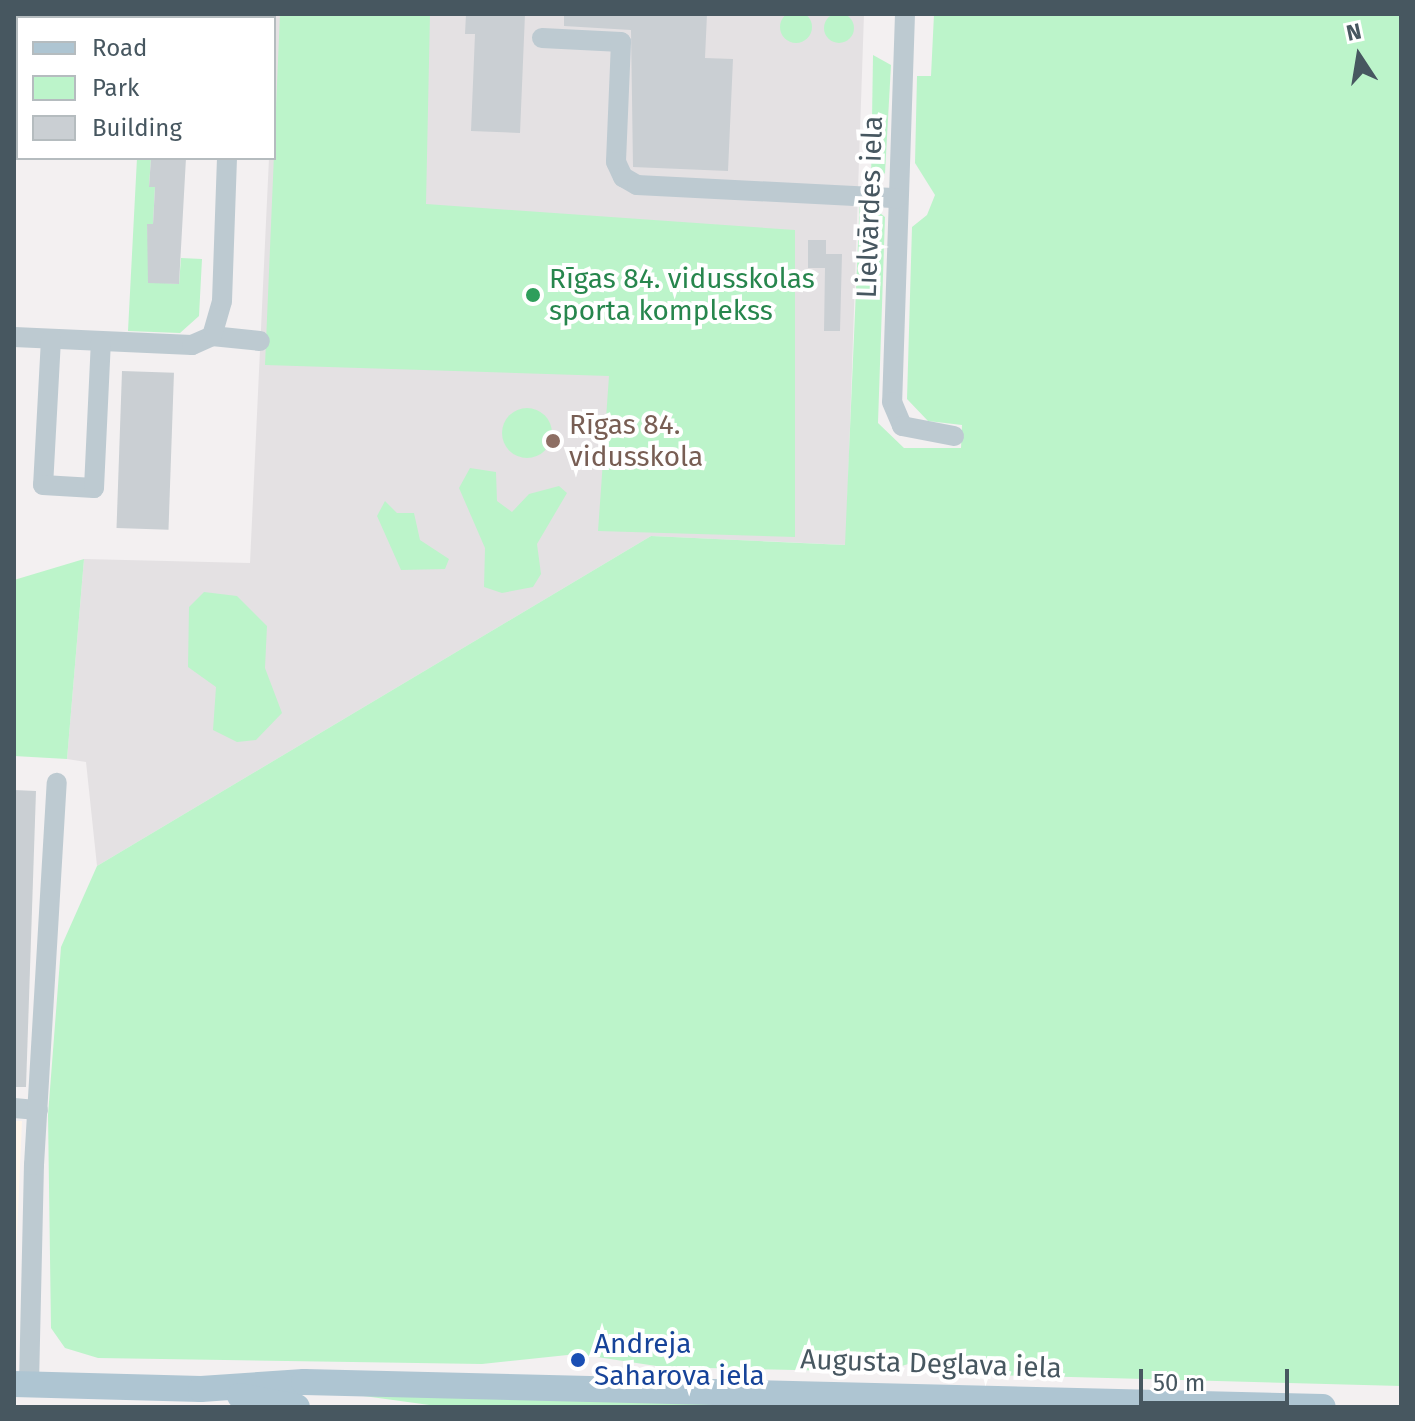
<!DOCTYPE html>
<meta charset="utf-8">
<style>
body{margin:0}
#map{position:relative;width:1415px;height:1421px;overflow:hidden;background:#f3f0f1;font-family:"Fira Sans",sans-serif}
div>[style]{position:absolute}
.commercial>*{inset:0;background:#fef5ea}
.education>*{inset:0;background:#e4e1e3}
.green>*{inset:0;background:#bcf4ca}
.round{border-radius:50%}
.building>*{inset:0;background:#cacfd3;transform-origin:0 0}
.minor>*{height:20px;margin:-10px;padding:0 10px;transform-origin:10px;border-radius:10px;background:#bdcad1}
.major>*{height:26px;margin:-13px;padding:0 13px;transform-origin:13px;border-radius:13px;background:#aec5d2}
.dots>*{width:22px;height:22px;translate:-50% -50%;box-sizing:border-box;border:4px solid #fff;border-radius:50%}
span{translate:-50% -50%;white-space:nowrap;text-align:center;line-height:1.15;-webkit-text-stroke:8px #fff;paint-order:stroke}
.street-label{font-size:28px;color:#475760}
.leisure-label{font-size:28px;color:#27864d}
.left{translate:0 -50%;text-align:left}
.education-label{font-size:28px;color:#785e54}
.transit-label{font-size:28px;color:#164399}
.frame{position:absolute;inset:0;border:16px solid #475760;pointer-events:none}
.legend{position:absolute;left:16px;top:16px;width:260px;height:144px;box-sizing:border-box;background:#fff;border:2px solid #b5bcbf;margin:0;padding:10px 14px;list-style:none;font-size:24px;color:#475760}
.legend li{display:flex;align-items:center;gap:16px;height:40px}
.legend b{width:40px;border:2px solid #b5bcbf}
.north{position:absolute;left:1319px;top:16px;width:80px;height:80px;-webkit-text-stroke:6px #fff;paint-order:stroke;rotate:348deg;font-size:22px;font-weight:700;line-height:32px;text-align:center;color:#475760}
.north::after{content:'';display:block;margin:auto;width:28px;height:36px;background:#475760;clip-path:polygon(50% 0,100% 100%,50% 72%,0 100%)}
.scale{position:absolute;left:1139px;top:1369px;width:150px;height:36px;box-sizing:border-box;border:4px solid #475760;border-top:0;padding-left:10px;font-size:24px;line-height:28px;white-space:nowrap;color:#475760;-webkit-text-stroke:6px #fff;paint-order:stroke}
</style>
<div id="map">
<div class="commercial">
<div style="clip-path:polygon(14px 1121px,22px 1121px,14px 1300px)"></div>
</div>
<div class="education">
<div style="clip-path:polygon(273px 14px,864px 14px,846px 545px,651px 536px,97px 866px,86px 762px,67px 759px,84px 559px,250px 563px,269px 158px,274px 158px)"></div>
</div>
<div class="green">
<div class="round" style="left:780px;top:11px;width:32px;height:32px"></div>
<div class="round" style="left:824px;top:13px;width:30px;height:30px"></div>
<div style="clip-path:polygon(280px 14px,430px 14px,426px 204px,795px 230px,795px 537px,598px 531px,609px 376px,265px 365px)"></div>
<div style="clip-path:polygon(934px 14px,1401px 14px,1401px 1386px,956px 1374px,928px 1358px,882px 1372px,663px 1367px,577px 1354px,482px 1364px,98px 1358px,65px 1348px,51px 1328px,48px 1115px,61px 947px,97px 866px,651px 536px,845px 545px,860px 197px,885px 217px,878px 423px,904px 448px,961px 448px,962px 425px,928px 421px,907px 399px,912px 227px,927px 215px,935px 195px,915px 163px,917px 76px,931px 76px)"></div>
<div style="clip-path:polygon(873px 55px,891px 65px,885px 173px,871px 185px)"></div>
<div style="clip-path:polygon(137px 158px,151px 158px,149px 187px,155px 187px,153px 224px,147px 225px,151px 282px,179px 284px,181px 258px,202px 259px,199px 316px,180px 333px,128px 331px)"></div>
<div class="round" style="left:502px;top:408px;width:50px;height:50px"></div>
<div style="clip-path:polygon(470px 468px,496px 472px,497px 501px,512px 512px,529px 494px,559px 486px,567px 493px,537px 544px,541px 574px,533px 587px,502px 593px,484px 587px,485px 548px,459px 488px)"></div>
<div style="clip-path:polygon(385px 501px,397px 513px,414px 513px,420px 540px,449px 559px,445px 569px,401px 570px,377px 516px)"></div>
<div style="clip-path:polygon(84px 559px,67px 759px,14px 756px,14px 580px)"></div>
<div style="clip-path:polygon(204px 592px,237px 596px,267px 626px,265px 668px,282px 713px,256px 740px,237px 742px,213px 730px,216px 687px,188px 667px,189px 607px)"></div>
<div style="clip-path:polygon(342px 1393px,846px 1407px,444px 1407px)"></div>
</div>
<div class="building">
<div style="clip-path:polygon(466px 14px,525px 14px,520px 133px,471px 131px,475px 34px,465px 34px)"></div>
<div style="clip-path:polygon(564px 14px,707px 14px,705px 58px,733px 59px,728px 171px,633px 167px,631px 30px,564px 26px)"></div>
<div style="clip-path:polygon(151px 158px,186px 158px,179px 284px,148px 283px,147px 224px,153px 224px,155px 187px,149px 187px)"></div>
<div style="clip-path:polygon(808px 240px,826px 240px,826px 254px,842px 254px,840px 331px,824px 331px,825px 268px,808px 268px)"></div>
<div style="left:122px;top:371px;width:52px;height:157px;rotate:2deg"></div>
<div style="clip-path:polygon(14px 790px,36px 791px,26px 1087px,14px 1087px)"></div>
</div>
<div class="minor">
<div style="left:905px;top:14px;width:388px;rotate:91.9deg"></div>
<div style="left:892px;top:402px;width:26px;rotate:67deg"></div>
<div style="left:902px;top:426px;width:53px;rotate:10.9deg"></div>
<div style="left:233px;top:18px;width:4px;rotate:-90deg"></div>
<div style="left:542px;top:38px;width:79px;rotate:2.9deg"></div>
<div style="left:621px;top:42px;width:120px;rotate:92.4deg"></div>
<div style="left:616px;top:162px;width:17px;rotate:65deg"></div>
<div style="left:623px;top:177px;width:16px;rotate:30deg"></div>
<div style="left:637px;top:185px;width:261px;rotate:2.9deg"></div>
<div style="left:212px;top:336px;width:48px;rotate:5.9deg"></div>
<div style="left:14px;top:337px;width:178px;rotate:2.6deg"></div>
<div style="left:192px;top:345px;width:22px;rotate:-24deg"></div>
<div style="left:212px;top:336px;width:36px;rotate:-74deg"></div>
<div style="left:222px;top:301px;width:143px;rotate:-88deg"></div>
<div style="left:51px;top:339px;width:146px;rotate:93.1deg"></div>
<div style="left:43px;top:485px;width:51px;rotate:3.4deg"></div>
<div style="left:94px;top:488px;width:146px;rotate:-87.3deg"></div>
<div style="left:14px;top:1108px;width:24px;rotate:5deg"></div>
<div style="left:29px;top:1384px;width:219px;rotate:-88.7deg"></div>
<div style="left:34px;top:1165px;width:383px;rotate:-86.6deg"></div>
</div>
<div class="major">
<div style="left:14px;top:1384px;width:187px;rotate:1.5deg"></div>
<div style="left:201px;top:1389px;width:103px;rotate:-3.9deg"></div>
<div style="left:304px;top:1382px;width:1019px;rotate:1.41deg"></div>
<div style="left:240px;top:1396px;width:58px;rotate:10.9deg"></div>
</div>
<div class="dots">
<div style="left:533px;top:295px;background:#2e9e5b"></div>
<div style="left:553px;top:441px;background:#8d6e63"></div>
<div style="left:578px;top:1360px;background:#1a4fb4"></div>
</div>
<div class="street-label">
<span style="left:870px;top:207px;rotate:-88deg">Lielvārdes iela</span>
<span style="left:931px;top:1364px;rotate:2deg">Augusta Deglava iela</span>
</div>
<div class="leisure-label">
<span class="left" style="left:549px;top:295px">Rīgas 84. vidusskolas<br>sporta komplekss</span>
</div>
<div class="education-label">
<span class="left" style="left:569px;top:441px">Rīgas 84.<br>vidusskola</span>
</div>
<div class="transit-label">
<span class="left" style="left:594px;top:1360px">Andreja<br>Saharova iela</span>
</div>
<div class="frame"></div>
<ul class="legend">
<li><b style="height:10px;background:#aec5d2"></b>Road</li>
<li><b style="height:22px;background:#bcf4ca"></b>Park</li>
<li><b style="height:22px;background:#cacfd3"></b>Building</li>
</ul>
<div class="north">N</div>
<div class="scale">50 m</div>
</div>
